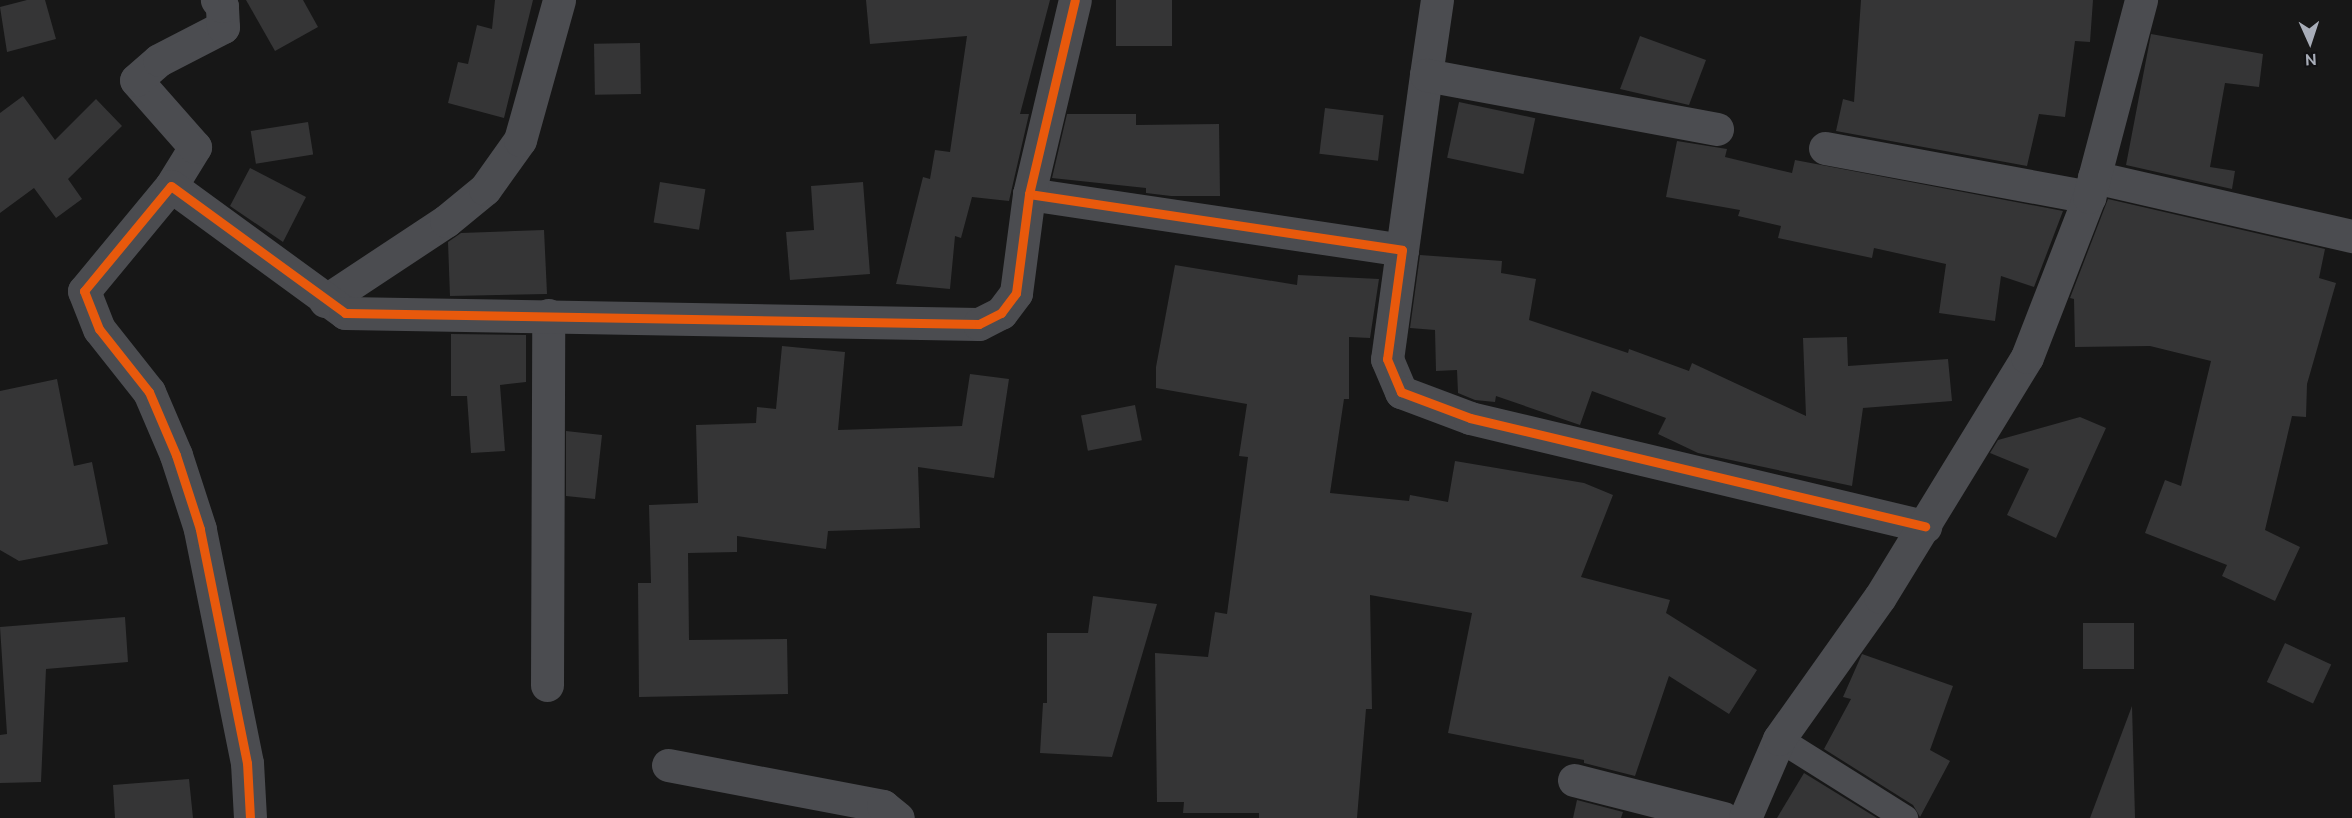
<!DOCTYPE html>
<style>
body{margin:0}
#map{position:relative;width:2352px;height:818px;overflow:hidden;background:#171717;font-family:Ubuntu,sans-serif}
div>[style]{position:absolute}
.building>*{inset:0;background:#353536;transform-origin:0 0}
.service>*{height:26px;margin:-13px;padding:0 13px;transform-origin:13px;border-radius:13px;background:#4b4c50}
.minor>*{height:33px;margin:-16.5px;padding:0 16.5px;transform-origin:16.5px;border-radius:16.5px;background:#4b4c50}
.tertiary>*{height:33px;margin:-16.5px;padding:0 16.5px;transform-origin:16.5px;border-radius:16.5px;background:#4b4c50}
.cycleway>*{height:9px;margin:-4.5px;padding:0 4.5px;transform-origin:4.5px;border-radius:4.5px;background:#e8590c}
span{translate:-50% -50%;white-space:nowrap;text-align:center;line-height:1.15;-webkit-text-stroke:6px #111113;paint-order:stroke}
.north{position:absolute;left:2280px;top:12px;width:60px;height:60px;-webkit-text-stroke:4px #111113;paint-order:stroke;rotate:177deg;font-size:16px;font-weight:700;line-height:24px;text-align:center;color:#a8adb8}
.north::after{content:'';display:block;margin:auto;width:21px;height:27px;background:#a8adb8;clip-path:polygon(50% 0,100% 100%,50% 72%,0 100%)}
</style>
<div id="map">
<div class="building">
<div style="clip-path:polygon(27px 0,45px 0,56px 39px,7px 52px,0 7px)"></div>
<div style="clip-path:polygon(246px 0,303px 0,318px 27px,275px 51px)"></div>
<div style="clip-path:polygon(495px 0,533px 0,504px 118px,448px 103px,458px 62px,468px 64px,477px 25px,492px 29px)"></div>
<div style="clip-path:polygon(866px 0,1050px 0,1020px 114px,1029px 114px,1009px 201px,972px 197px,961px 238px,955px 236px,950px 289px,896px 284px,923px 177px,930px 179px,935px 150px,950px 152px,967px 36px,870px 44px)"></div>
<div style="left:1116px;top:0;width:56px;height:46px"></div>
<div style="clip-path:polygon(1861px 0,2093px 0,2090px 42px,2075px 41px,2065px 117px,2039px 114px,2027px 166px,1836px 131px,1843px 99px,1854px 102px)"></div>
<div style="clip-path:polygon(2151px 34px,2263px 54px,2259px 87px,2225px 83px,2210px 167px,2235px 171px,2232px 189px,2126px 165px)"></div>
<div style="clip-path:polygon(1640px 36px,1706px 60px,1689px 105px,1620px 89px)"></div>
<div style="left:640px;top:43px;width:51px;height:46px;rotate:89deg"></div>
<div style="clip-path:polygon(23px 96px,55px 140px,96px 99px,122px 126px,68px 179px,82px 199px,56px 218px,34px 188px,0 213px,0 113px)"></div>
<div style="left:1459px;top:102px;width:78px;height:57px;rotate:12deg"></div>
<div style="left:1325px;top:108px;width:59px;height:46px;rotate:7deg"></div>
<div style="clip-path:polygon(1067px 114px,1136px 114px,1136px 125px,1219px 124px,1220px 196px,1171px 196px,1146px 193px,1146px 188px,1052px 178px)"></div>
<div style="left:308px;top:122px;width:33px;height:58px;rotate:81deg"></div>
<div style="clip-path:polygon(1677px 141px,1727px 149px,1725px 157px,1792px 173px,1795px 160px,2063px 211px,2034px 287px,2001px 276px,1995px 321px,1939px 313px,1946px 264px,1874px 248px,1872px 258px,1778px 238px,1781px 226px,1738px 216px,1740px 210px,1666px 197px)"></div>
<div style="clip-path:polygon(250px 168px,306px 197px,283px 242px,230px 206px)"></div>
<div style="left:660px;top:182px;width:46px;height:41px;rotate:9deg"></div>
<div style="clip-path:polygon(863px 182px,870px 274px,790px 280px,786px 232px,814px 230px,811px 186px)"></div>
<div style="clip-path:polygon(2108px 199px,2325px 249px,2319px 278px,2336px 283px,2307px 384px,2306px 417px,2292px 416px,2265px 530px,2300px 547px,2275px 601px,2222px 576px,2227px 565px,2145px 533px,2165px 480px,2181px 486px,2211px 361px,2150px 346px,2075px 347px,2074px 299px,2070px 298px)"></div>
<div style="clip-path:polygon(544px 230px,547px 294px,450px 296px,448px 242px,461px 233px)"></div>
<div style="clip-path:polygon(1420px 255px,1502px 261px,1501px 273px,1536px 279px,1529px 320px,1628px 353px,1629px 349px,1689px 371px,1692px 363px,1806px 416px,1803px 338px,1847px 337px,1848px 366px,1948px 359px,1952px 401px,1863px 408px,1852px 486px,1698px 453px,1658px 434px,1666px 418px,1592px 391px,1580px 425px,1496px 396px,1495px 402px,1475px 400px,1458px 393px,1457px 370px,1436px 371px,1435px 330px,1410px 328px)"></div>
<div style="clip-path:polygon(1175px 265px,1297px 285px,1298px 275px,1379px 279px,1370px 338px,1349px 337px,1349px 399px,1344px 399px,1330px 493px,1409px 501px,1410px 495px,1448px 502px,1455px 461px,1584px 483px,1613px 495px,1581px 577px,1670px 600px,1666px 613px,1757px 670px,1729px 714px,1669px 676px,1635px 776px,1584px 763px,1584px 760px,1448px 733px,1472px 613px,1370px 595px,1372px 709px,1366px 709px,1357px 818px,1259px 818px,1259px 813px,1183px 813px,1184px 802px,1157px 802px,1155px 653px,1208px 657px,1215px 612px,1227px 614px,1248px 457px,1239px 456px,1247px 404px,1156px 388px,1156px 367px)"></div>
<div style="clip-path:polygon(451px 334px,526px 335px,526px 382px,500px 385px,505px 451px,471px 453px,467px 396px,451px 396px)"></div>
<div style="clip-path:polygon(782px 346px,845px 352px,838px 430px,962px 426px,970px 374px,1009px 379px,994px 478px,918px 467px,920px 528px,828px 531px,826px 549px,737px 536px,737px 552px,688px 553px,689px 640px,787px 639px,788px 694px,639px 697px,638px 583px,651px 583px,649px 505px,698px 503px,696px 425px,756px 423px,757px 407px,776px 409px)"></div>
<div style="clip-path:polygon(57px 379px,74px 466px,92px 462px,108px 544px,19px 561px,0 550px,0 391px)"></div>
<div style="left:1135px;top:405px;width:36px;height:55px;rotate:79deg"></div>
<div style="clip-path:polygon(2080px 417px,2106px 428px,2056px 538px,2007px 515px,2029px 469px,1990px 453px,1998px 440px)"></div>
<div style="clip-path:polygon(566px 431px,602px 435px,595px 499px,566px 496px)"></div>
<div style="clip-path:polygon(1093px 596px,1157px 604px,1112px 757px,1040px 753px,1043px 703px,1047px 703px,1047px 633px,1088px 633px)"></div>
<div style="clip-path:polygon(125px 617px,128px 662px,46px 669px,41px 782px,0 783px,0 735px,7px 734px,0 627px)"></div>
<div style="left:2134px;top:623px;width:46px;height:51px;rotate:90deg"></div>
<div style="left:2285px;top:643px;width:51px;height:43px;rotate:25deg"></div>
<div style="clip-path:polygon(1862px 654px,1953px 686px,1930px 750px,1950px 761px,1920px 817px,1913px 805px,1824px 749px,1851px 699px,1843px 697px)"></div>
<div style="clip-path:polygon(2132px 706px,2135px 818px,2090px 818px)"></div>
<div style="clip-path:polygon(1804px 773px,1877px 818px,1777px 818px)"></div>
<div style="clip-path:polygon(189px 779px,193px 818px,115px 818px,113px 785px)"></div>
<div style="clip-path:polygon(1577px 800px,1623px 812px,1621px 818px,1573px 818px)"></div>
</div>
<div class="service">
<div style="left:1779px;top:739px;width:149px;rotate:32.1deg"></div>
</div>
<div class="minor">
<div style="left:1426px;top:75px;width:76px;rotate:-81.7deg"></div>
<div style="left:1825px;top:148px;width:269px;rotate:10.5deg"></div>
<div style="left:2094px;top:177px;width:265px;rotate:12.9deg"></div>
<div style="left:171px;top:186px;width:46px;rotate:-58.4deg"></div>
<div style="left:195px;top:147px;width:89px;rotate:-131.4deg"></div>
<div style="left:136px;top:80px;width:30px;rotate:-41deg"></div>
<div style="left:159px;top:60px;width:72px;rotate:-27.3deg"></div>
<div style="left:223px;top:27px;width:21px;rotate:-93deg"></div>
<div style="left:222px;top:6px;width:8px;rotate:-130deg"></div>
<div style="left:1029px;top:194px;width:377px;rotate:8.5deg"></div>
<div style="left:1402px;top:250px;width:110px;rotate:97.8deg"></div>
<div style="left:1387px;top:359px;width:36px;rotate:67deg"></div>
<div style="left:1401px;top:392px;width:74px;rotate:20.6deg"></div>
<div style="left:1470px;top:418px;width:468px;rotate:13.4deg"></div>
<div style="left:1402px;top:250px;width:177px;rotate:-82.2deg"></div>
<div style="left:1426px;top:75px;width:296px;rotate:10.5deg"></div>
<div style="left:325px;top:301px;width:145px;rotate:-33.5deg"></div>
<div style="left:446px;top:221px;width:50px;rotate:-39.4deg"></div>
<div style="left:485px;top:189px;width:60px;rotate:-54.5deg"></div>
<div style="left:520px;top:140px;width:145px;rotate:-74.4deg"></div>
<div style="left:547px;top:685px;width:370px;rotate:-89.8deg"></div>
<div style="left:668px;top:765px;width:219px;rotate:10.8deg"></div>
<div style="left:883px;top:806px;width:19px;rotate:39deg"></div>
<div style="left:1574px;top:780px;width:154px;rotate:14.3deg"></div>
<div style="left:250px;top:818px;width:55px;rotate:-93.1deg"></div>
<div style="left:247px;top:763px;width:239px;rotate:-101.4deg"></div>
<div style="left:200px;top:529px;width:78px;rotate:-108deg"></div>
<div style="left:176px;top:455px;width:69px;rotate:-113.2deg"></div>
<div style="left:149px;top:392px;width:80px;rotate:-128.4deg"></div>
<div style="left:99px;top:329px;width:41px;rotate:-111.5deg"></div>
<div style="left:84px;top:291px;width:136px;rotate:-50.4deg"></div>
<div style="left:171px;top:186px;width:215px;rotate:36.1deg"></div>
<div style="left:345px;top:313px;width:634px;rotate:0.99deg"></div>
<div style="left:979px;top:324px;width:25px;rotate:-27deg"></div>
<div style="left:1001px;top:313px;width:25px;rotate:-53deg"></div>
<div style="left:1016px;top:293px;width:100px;rotate:-82.5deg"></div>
<div style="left:1029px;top:194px;width:199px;rotate:-76.7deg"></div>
</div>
<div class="tertiary">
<div style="left:1745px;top:818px;width:86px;rotate:-66.7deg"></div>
<div style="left:1779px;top:739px;width:174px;rotate:-54.6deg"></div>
<div style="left:1880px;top:597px;width:281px;rotate:-58.5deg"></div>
<div style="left:2027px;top:357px;width:172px;rotate:-68.8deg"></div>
<div style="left:2089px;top:197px;width:204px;rotate:-75.2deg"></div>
</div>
<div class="cycleway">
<div style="left:1029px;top:194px;width:377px;rotate:8.5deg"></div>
<div style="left:1402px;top:250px;width:110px;rotate:97.8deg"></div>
<div style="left:1387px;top:359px;width:36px;rotate:67deg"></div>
<div style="left:1401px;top:392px;width:74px;rotate:20.6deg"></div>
<div style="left:1470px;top:418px;width:468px;rotate:13.4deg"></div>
<div style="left:250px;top:818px;width:55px;rotate:-93.1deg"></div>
<div style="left:247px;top:763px;width:239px;rotate:-101.4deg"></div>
<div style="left:200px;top:529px;width:78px;rotate:-108deg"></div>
<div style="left:176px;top:455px;width:69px;rotate:-113.2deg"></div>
<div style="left:149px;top:392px;width:80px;rotate:-128.4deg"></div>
<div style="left:99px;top:329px;width:41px;rotate:-111.5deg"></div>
<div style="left:84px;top:291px;width:136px;rotate:-50.4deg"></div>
<div style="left:171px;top:186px;width:215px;rotate:36.1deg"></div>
<div style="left:345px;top:313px;width:634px;rotate:0.99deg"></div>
<div style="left:979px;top:324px;width:25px;rotate:-27deg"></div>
<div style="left:1001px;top:313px;width:25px;rotate:-53deg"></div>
<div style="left:1016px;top:293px;width:100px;rotate:-82.5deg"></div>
<div style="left:1029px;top:194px;width:199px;rotate:-76.7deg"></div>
</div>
<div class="north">N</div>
</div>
